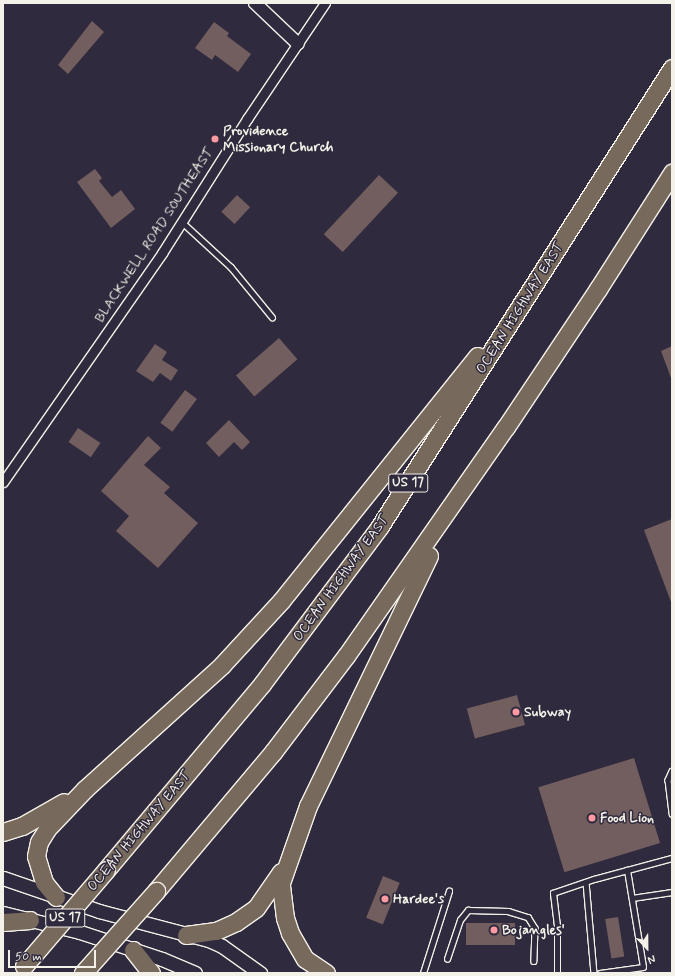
<!DOCTYPE html>
<style>
body{margin:0}
#map{position:relative;width:675px;height:976px;overflow:hidden;background:#2f2a3d;font-family:Mynerve,sans-serif}
div>[style]{position:absolute}
.building>*{inset:0;background:#725d5f;transform-origin:0 0}
.roads{filter:drop-shadow(1px 0 #f4f1e8) drop-shadow(-1px 0 #f4f1e8) drop-shadow(0 1px #f4f1e8) drop-shadow(0 -1px #f4f1e8)}
.service>*{height:4.5px;margin:-2.25px;padding:0 2.25px;transform-origin:2.25px;border-radius:2.25px;background:#2f2a3d}
.minor>*{height:9px;margin:-4.5px;padding:0 4.5px;transform-origin:4.5px;border-radius:4.5px;background:#2f2a3d}
.tertiary>*{height:12px;margin:-6px;padding:0 6px;transform-origin:6px;border-radius:6px;background:#2f2a3d}
.secondary>*{height:13px;margin:-6.5px;padding:0 6.5px;transform-origin:6.5px;border-radius:6.5px;background:#2f2a3d}
.motorway>*{height:17px;margin:-8.5px;padding:0 8.5px;transform-origin:8.5px;border-radius:8.5px;background:#77695c}
.bridges{filter:drop-shadow(1px 0 #f4f1e8) drop-shadow(-1px 0 #f4f1e8) drop-shadow(0 1px #f4f1e8) drop-shadow(0 -1px #f4f1e8)}
.motorway-bridge>*{height:17px;margin:-8.5px;padding:0 8.5px;transform-origin:8.5px;border-radius:8.5px;background:#77695c}
.dots>*{width:11px;height:11px;translate:-50% -50%;box-sizing:border-box;border:2px solid #2f2a3d;border-radius:50%}
span{translate:-50% -50%;white-space:nowrap;text-align:center;line-height:1.15;-webkit-text-stroke:3px #2f2a3d;paint-order:stroke}
.shield-label span{padding:1px 3px;background:#2f2a3d;border:1px solid;border-radius:3px;-webkit-text-stroke-width:0}
.shield-label{font-size:13px;color:#f4f1e8;font-weight:700}
.poi-label{font-size:14px;color:#f4f1e8;font-weight:700}
.left{translate:0 -50%;text-align:left}
.street-label{font-size:14px;color:#f4f1e8}
.frame{position:absolute;inset:0;border:4px solid #f4f1e8;pointer-events:none}
.north{position:absolute;left:627px;top:928px;width:40px;height:40px;-webkit-text-stroke:3px #2f2a3d;paint-order:stroke;rotate:158deg;font-size:11px;font-weight:700;line-height:16px;text-align:center;color:#f4f1e8}
.north::after{content:'';display:block;margin:auto;width:14px;height:18px;background:#f4f1e8;clip-path:polygon(50% 0,100% 100%,50% 72%,0 100%)}
.scale{position:absolute;left:8px;top:950px;width:88px;height:18px;box-sizing:border-box;border:2px solid #f4f1e8;border-top:0;padding-left:5px;font-size:12px;line-height:14px;white-space:nowrap;color:#f4f1e8;-webkit-text-stroke:3px #2f2a3d;paint-order:stroke}
</style>
<div id="map">
<div class="building">
<div style="clip-path:polygon(92px 21px,104px 32px,68px 74px,58px 65px)"></div>
<div style="clip-path:polygon(214px 22px,229px 33px,227px 36px,251px 54px,238px 72px,215px 55px,212px 60px,195px 48px)"></div>
<div style="clip-path:polygon(95px 169px,102px 178px,99px 181px,112px 197px,121px 190px,135px 209px,111px 228px,77px 182px)"></div>
<div style="left:379px;top:175px;width:26px;height:81px;rotate:43deg"></div>
<div style="left:237px;top:195px;width:18px;height:23px;rotate:43deg"></div>
<div style="left:279px;top:338px;width:28px;height:57px;rotate:49deg"></div>
<div style="clip-path:polygon(155px 344px,167px 352px,162px 360px,178px 370px,171px 381px,160px 373px,153px 382px,136px 371px)"></div>
<div style="clip-path:polygon(672px 346px,672px 377px,671px 378px,661px 351px)"></div>
<div style="left:185px;top:390px;width:15px;height:41px;rotate:37deg"></div>
<div style="clip-path:polygon(229px 420px,250px 442px,242px 450px,234px 442px,219px 457px,206px 443px)"></div>
<div style="left:78px;top:428px;width:27px;height:17px;rotate:34deg"></div>
<div style="clip-path:polygon(148px 436px,161px 448px,144px 465px,170px 487px,164px 493px,198px 523px,158px 568px,116px 531px,129px 516px,101px 491px)"></div>
<div style="clip-path:polygon(672px 519px,672px 602px,671px 602px,644px 530px)"></div>
<div style="left:517px;top:695px;width:31px;height:52px;rotate:75deg"></div>
<div style="left:634px;top:758px;width:89px;height:100px;rotate:73deg"></div>
<div style="left:383px;top:876px;width:18px;height:45px;rotate:22deg"></div>
<div style="left:618px;top:917px;width:40px;height:13px;rotate:81deg"></div>
<div style="left:466px;top:923px;width:49px;height:22px"></div>
</div>
<div class="roads">
<div class="service">
<div style="left:182px;top:222px;width:67px;rotate:42.6deg"></div>
<div style="left:231px;top:267px;width:65px;rotate:50.6deg"></div>
<div style="left:672px;top:771px;width:10px;rotate:114deg"></div>
<div style="left:668px;top:780px;width:34px;rotate:83deg"></div>
<div style="left:586px;top:882px;width:91px;rotate:85deg"></div>
<div style="left:632px;top:898px;width:40px;rotate:-8.5deg"></div>
<div style="left:447px;top:959px;width:41px;rotate:-71.6deg"></div>
<div style="left:460px;top:920px;width:13px;rotate:-51deg"></div>
<div style="left:468px;top:910px;width:40px;rotate:1.4deg"></div>
<div style="left:508px;top:911px;width:21px;rotate:17deg"></div>
<div style="left:528px;top:917px;width:13px;rotate:58deg"></div>
<div style="left:535px;top:928px;width:33px;rotate:92deg"></div>
<div style="left:423px;top:973px;width:86px;rotate:-72.4deg"></div>
<div style="left:557px;top:973px;width:47px;rotate:-90deg"></div>
<div style="left:557px;top:926px;width:33px;rotate:-97deg"></div>
<div style="left:553px;top:893px;width:43px;rotate:-18.9deg"></div>
<div style="left:594px;top:879px;width:81px;rotate:-15.1deg"></div>
<div style="left:600px;top:973px;width:43px;rotate:-7.9deg"></div>
<div style="left:643px;top:967px;width:98px;rotate:-99.4deg"></div>
</div>
<div class="minor">
<div style="left:3px;top:482px;width:279px;rotate:-55.2deg"></div>
<div style="left:162px;top:253px;width:159px;rotate:-57.6deg"></div>
<div style="left:247px;top:119px;width:140px;rotate:-56.1deg"></div>
</div>
<div class="tertiary">
<div style="left:255px;top:3px;width:59px;rotate:43.6deg"></div>
</div>
<div class="secondary">
<div style="left:3px;top:878px;width:102px;rotate:19deg"></div>
<div style="left:99px;top:911px;width:114px;rotate:14.8deg"></div>
<div style="left:209px;top:940px;width:14px;rotate:25deg"></div>
<div style="left:222px;top:946px;width:47px;rotate:35.4deg"></div>
<div style="left:3px;top:913px;width:79px;rotate:13.9deg"></div>
<div style="left:80px;top:932px;width:86px;rotate:18.2deg"></div>
<div style="left:162px;top:959px;width:36px;rotate:23deg"></div>
</div>
<div class="motorway">
<div style="left:3px;top:832px;width:20px;rotate:-18deg"></div>
<div style="left:22px;top:826px;width:48px;rotate:-29.7deg"></div>
<div style="left:106px;top:870px;width:243px;rotate:-50deg"></div>
<div style="left:262px;top:684px;width:197px;rotate:-53.2deg"></div>
<div style="left:380px;top:526px;width:543px;rotate:-57.48deg"></div>
<div style="left:156px;top:891px;width:182px;rotate:-49.9deg"></div>
<div style="left:273px;top:752px;width:121px;rotate:-52.8deg"></div>
<div style="left:346px;top:656px;width:279px;rotate:-55.1deg"></div>
<div style="left:506px;top:427px;width:166px;rotate:-56.3deg"></div>
<div style="left:598px;top:289px;width:138px;rotate:-57.5deg"></div>
<div style="left:56px;top:897px;width:19px;rotate:-129deg"></div>
<div style="left:44px;top:882px;width:27px;rotate:-107deg"></div>
<div style="left:36px;top:856px;width:14px;rotate:-78deg"></div>
<div style="left:39px;top:842px;width:15px;rotate:-58deg"></div>
<div style="left:47px;top:829px;width:55px;rotate:-46.5deg"></div>
<div style="left:85px;top:789px;width:185px;rotate:-42.1deg"></div>
<div style="left:222px;top:665px;width:87px;rotate:-47.3deg"></div>
<div style="left:281px;top:601px;width:314px;rotate:-51.3deg"></div>
<div style="left:3px;top:922px;width:27px;rotate:-4deg"></div>
<div style="left:186px;top:935px;width:30px;rotate:-8deg"></div>
<div style="left:216px;top:931px;width:22px;rotate:-24deg"></div>
<div style="left:236px;top:922px;width:24px;rotate:-35deg"></div>
<div style="left:256px;top:908px;width:44px;rotate:-55.2deg"></div>
<div style="left:133px;top:950px;width:29px;rotate:52deg"></div>
<div style="left:326px;top:973px;width:25px;rotate:-146deg"></div>
<div style="left:305px;top:959px;width:30px;rotate:-120deg"></div>
<div style="left:290px;top:933px;width:16px;rotate:-108deg"></div>
<div style="left:285px;top:918px;width:35px;rotate:-97deg"></div>
<div style="left:281px;top:883px;width:82px;rotate:-70.7deg"></div>
<div style="left:308px;top:806px;width:278px;rotate:-64.2deg"></div>
</div>
</div>
<div class="bridges">
<div class="motorway-bridge">
<div style="left:24px;top:966px;width:126px;rotate:-49.5deg"></div>
<div style="left:83px;top:973px;width:110px;rotate:-48.3deg"></div>
</div>
</div>
<div class="dots">
<div style="left:215px;top:139px;background:#ff9aa2"></div>
<div style="left:516px;top:712px;background:#ff9aa2"></div>
<div style="left:592px;top:818px;background:#ff9aa2"></div>
<div style="left:385px;top:899px;background:#ff9aa2"></div>
<div style="left:494px;top:930px;background:#ff9aa2"></div>
</div>
<div class="shield-label">
<span style="left:408px;top:483px">US 17</span>
<span style="left:65px;top:918px">US 17</span>
</div>
<div class="poi-label">
<span class="left" style="left:223px;top:139px">Providence<br>Missionary Church</span>
<span class="left" style="left:524px;top:712px">Subway</span>
<span class="left" style="left:600px;top:818px">Food Lion</span>
<span class="left" style="left:393px;top:899px">Hardee's</span>
<span class="left" style="left:502px;top:930px">Bojangles'</span>
</div>
<div class="street-label">
<span style="left:154px;top:235px;rotate:-57deg">BLACKWELL ROAD SOUTHEAST</span>
<span style="left:520px;top:308px;rotate:-58deg">OCEAN HIGHWAY EAST</span>
<span style="left:341px;top:578px;rotate:-54deg">OCEAN HIGHWAY EAST</span>
<span style="left:139px;top:831px;rotate:-50deg">OCEAN HIGHWAY EAST</span>
</div>
<div class="frame"></div>
<div class="north">N</div>
<div class="scale">50 m</div>
</div>
